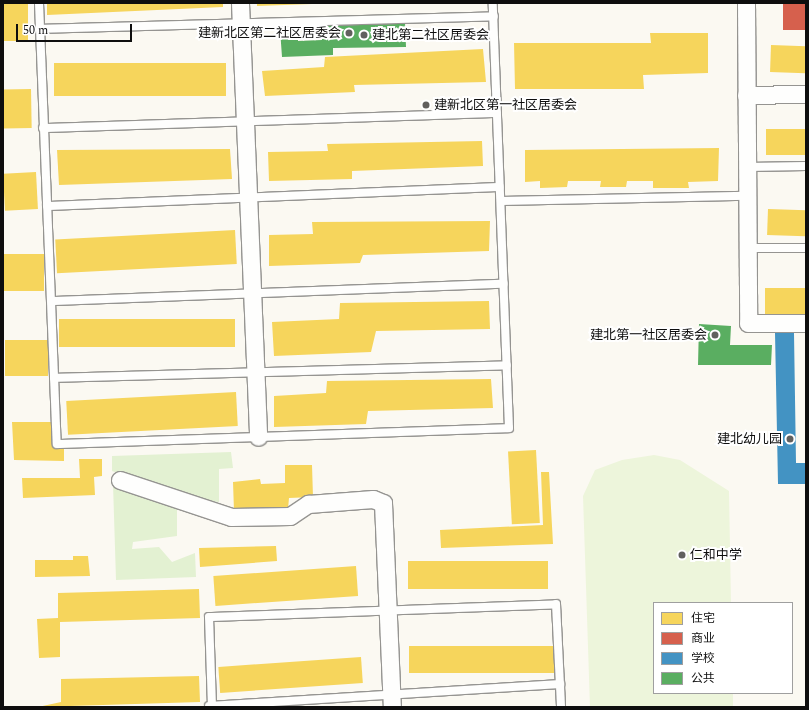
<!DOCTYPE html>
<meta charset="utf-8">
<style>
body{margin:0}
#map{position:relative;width:809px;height:710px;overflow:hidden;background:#fbf9f2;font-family:Spectral,"Noto Sans SC",serif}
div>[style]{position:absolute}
.green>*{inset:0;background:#e3f1d2}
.pitch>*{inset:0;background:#edf5db}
.homes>*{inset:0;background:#f6d55c;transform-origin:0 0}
.shops>*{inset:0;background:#d6604d;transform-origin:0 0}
.schools>*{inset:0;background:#4393c3}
.public>*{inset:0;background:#5aae61}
.roads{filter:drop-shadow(1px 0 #959491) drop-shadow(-1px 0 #959491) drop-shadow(0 1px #959491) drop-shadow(0 -1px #959491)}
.lane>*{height:8px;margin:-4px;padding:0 4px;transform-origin:4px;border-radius:4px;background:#fefefd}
.street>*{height:17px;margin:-8.5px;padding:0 8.5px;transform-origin:8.5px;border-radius:8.5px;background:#fefefd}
.dots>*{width:11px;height:11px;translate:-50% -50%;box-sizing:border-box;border:2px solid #fff;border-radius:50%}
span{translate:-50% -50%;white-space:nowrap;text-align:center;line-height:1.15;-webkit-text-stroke:4px #fff;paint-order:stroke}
.poi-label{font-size:13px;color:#0e0e0e}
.right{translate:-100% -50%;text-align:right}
.left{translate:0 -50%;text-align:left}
.frame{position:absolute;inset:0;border:4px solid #0e0e0e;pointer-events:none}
.legend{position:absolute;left:653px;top:602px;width:140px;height:92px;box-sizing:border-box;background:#fff;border:1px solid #9f9f9f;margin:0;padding:5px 7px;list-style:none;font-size:12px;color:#0e0e0e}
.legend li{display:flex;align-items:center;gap:8px;height:20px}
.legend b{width:20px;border:1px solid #9f9f9f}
.scale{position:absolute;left:16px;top:24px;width:116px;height:18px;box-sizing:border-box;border:2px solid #0e0e0e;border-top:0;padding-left:5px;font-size:12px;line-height:14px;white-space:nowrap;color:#0e0e0e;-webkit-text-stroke:3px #fff;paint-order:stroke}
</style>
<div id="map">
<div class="green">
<div style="clip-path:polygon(231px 452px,233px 468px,219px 469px,219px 502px,185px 498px,112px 471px,112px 456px)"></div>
<div style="clip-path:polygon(113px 484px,177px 509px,177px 536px,133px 542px,132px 549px,159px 547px,172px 562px,195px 553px,196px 577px,116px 580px)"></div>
</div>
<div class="pitch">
<div style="clip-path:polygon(654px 455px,680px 460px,729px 491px,731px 603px,654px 603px,654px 693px,733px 693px,733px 707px,590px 707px,583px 496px,595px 470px,622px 460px)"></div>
</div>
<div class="homes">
<div style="left:3px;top:3px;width:25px;height:38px"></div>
<div style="clip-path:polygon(47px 3px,223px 3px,223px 7px,47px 15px)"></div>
<div style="clip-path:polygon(257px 3px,312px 3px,312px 4px,257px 6px)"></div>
<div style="clip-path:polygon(650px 33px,708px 33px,708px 73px,643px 75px,644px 89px,515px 89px,514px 43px,651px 43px)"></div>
<div style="left:771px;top:45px;width:35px;height:27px;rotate:2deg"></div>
<div style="clip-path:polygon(483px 49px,486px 82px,354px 85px,355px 92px,265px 96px,262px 71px,324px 67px,325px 57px)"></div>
<div style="left:226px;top:63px;width:33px;height:172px;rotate:90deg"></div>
<div style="left:31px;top:89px;width:39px;height:28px;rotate:89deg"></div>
<div style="left:766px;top:129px;width:40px;height:26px"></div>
<div style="clip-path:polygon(482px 141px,483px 166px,352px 171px,352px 179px,269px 181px,268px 152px,328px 151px,327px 144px)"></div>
<div style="clip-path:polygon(719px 148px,718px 181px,688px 182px,689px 188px,653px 188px,653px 181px,627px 181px,626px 187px,600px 187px,601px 181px,568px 181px,567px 187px,540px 188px,540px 181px,525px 182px,525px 150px)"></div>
<div style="clip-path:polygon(230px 149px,232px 179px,59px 185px,57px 150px)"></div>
<div style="left:36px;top:172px;width:37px;height:33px;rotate:87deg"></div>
<div style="left:768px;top:209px;width:38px;height:26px;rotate:2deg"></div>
<div style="clip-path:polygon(490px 221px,489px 251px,363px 255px,360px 263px,269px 266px,269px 235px,313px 234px,312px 222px)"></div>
<div style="left:235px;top:230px;width:34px;height:180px;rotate:87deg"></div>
<div style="left:44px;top:254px;width:37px;height:41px;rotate:90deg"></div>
<div style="left:765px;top:288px;width:41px;height:26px"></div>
<div style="clip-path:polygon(489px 301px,490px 329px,376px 331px,371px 352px,274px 356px,272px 322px,339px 319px,340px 303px)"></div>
<div style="left:235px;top:319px;width:28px;height:176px;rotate:90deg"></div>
<div style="left:48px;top:340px;width:36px;height:43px;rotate:90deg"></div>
<div style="clip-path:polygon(491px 379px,493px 408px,368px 411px,366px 424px,274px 427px,274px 396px,326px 393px,327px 381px)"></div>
<div style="left:236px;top:392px;width:34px;height:170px;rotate:87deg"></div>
<div style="clip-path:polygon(12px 422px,52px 422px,52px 446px,64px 446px,64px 461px,14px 460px)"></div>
<div style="left:536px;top:450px;width:73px;height:28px;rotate:87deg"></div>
<div style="clip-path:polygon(79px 459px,102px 459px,102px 476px,94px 477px,95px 495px,23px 498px,22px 478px,80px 478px)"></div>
<div style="clip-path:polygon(285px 465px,312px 465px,313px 497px,289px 498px,288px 509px,234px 511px,233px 482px,260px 479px,261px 484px,285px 483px)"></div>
<div style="clip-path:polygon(541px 472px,549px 472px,553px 544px,441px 548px,440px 530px,543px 525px)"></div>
<div style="clip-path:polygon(276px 546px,277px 561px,200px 567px,199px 548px)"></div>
<div style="clip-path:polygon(73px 556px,88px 556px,90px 576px,35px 577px,35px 560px,73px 560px)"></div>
<div style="left:548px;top:561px;width:28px;height:140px;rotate:90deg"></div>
<div style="left:356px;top:566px;width:30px;height:143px;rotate:86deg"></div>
<div style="clip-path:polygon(199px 589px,200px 618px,60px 622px,60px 657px,39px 658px,37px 619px,58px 618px,58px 593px)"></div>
<div style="left:556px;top:646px;width:27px;height:147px;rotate:90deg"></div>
<div style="left:361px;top:657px;width:26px;height:143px;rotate:86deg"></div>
<div style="clip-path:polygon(199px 676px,200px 702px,38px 707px,61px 702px,61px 679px)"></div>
</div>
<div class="shops">
<div style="left:783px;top:3px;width:23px;height:27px"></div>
</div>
<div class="schools">
<div style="clip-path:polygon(775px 333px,794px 333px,796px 463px,806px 463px,806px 484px,778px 484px)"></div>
</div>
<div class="public">
<div style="clip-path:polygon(405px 22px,406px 47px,333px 48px,333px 55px,282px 57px,280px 29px,298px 29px,298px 41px,322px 40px,322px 23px)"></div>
<div style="clip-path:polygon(699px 324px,731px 326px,730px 345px,772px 345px,771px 365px,698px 365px)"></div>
</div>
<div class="roads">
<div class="lane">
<div style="left:39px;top:3px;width:441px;rotate:87.7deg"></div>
<div style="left:57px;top:444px;width:452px;rotate:-2deg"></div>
<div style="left:509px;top:428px;width:425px;rotate:-92.2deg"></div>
<div style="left:40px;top:29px;width:454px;rotate:-1.6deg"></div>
<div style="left:43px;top:128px;width:454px;rotate:-1.9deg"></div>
<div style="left:747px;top:167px;width:59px;rotate:-1deg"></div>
<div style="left:501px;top:201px;width:246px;rotate:-1.2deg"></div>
<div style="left:47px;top:206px;width:453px;rotate:-2.4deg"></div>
<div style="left:748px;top:248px;width:58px"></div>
<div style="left:52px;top:301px;width:452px;rotate:-2.2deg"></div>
<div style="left:54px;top:378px;width:453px;rotate:-1.6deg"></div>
<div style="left:209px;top:706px;width:352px;rotate:-3.6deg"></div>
<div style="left:212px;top:707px;width:90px;rotate:-91.9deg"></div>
<div style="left:209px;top:617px;width:347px;rotate:-2.1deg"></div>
<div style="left:556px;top:604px;width:103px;rotate:87.2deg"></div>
</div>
<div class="street">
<div style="left:240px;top:3px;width:434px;rotate:87.6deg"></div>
<div style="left:746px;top:3px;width:320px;rotate:89.6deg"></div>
<div style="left:748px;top:323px;width:58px"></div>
<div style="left:746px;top:95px;width:60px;rotate:-1deg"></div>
<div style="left:120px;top:480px;width:117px;rotate:18.4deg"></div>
<div style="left:231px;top:517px;width:59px;rotate:-1deg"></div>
<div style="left:290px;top:516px;width:22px;rotate:-34deg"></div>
<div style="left:308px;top:504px;width:65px;rotate:-4.4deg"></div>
<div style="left:373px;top:499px;width:11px;rotate:22deg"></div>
<div style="left:383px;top:503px;width:204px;rotate:87.5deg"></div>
</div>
</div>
<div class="dots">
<div style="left:349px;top:33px;background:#61605e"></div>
<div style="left:364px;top:35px;background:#61605e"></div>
<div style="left:426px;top:105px;background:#61605e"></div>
<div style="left:715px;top:335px;background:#61605e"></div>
<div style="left:790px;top:439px;background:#61605e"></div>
<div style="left:682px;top:555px;background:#61605e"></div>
</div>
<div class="poi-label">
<span class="right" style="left:341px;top:33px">建新北区第二社区居委会</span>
<span class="left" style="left:372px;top:35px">建北第二社区居委会</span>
<span class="left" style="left:434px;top:105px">建新北区第一社区居委会</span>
<span class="right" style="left:707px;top:335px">建北第一社区居委会</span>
<span class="right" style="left:782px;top:439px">建北幼儿园</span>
<span class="left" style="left:690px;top:555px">仁和中学</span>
</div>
<div class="frame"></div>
<ul class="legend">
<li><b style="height:11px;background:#f6d55c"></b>住宅</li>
<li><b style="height:11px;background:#d6604d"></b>商业</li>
<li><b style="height:11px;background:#4393c3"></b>学校</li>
<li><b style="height:11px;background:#5aae61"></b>公共</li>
</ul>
<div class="scale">50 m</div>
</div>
